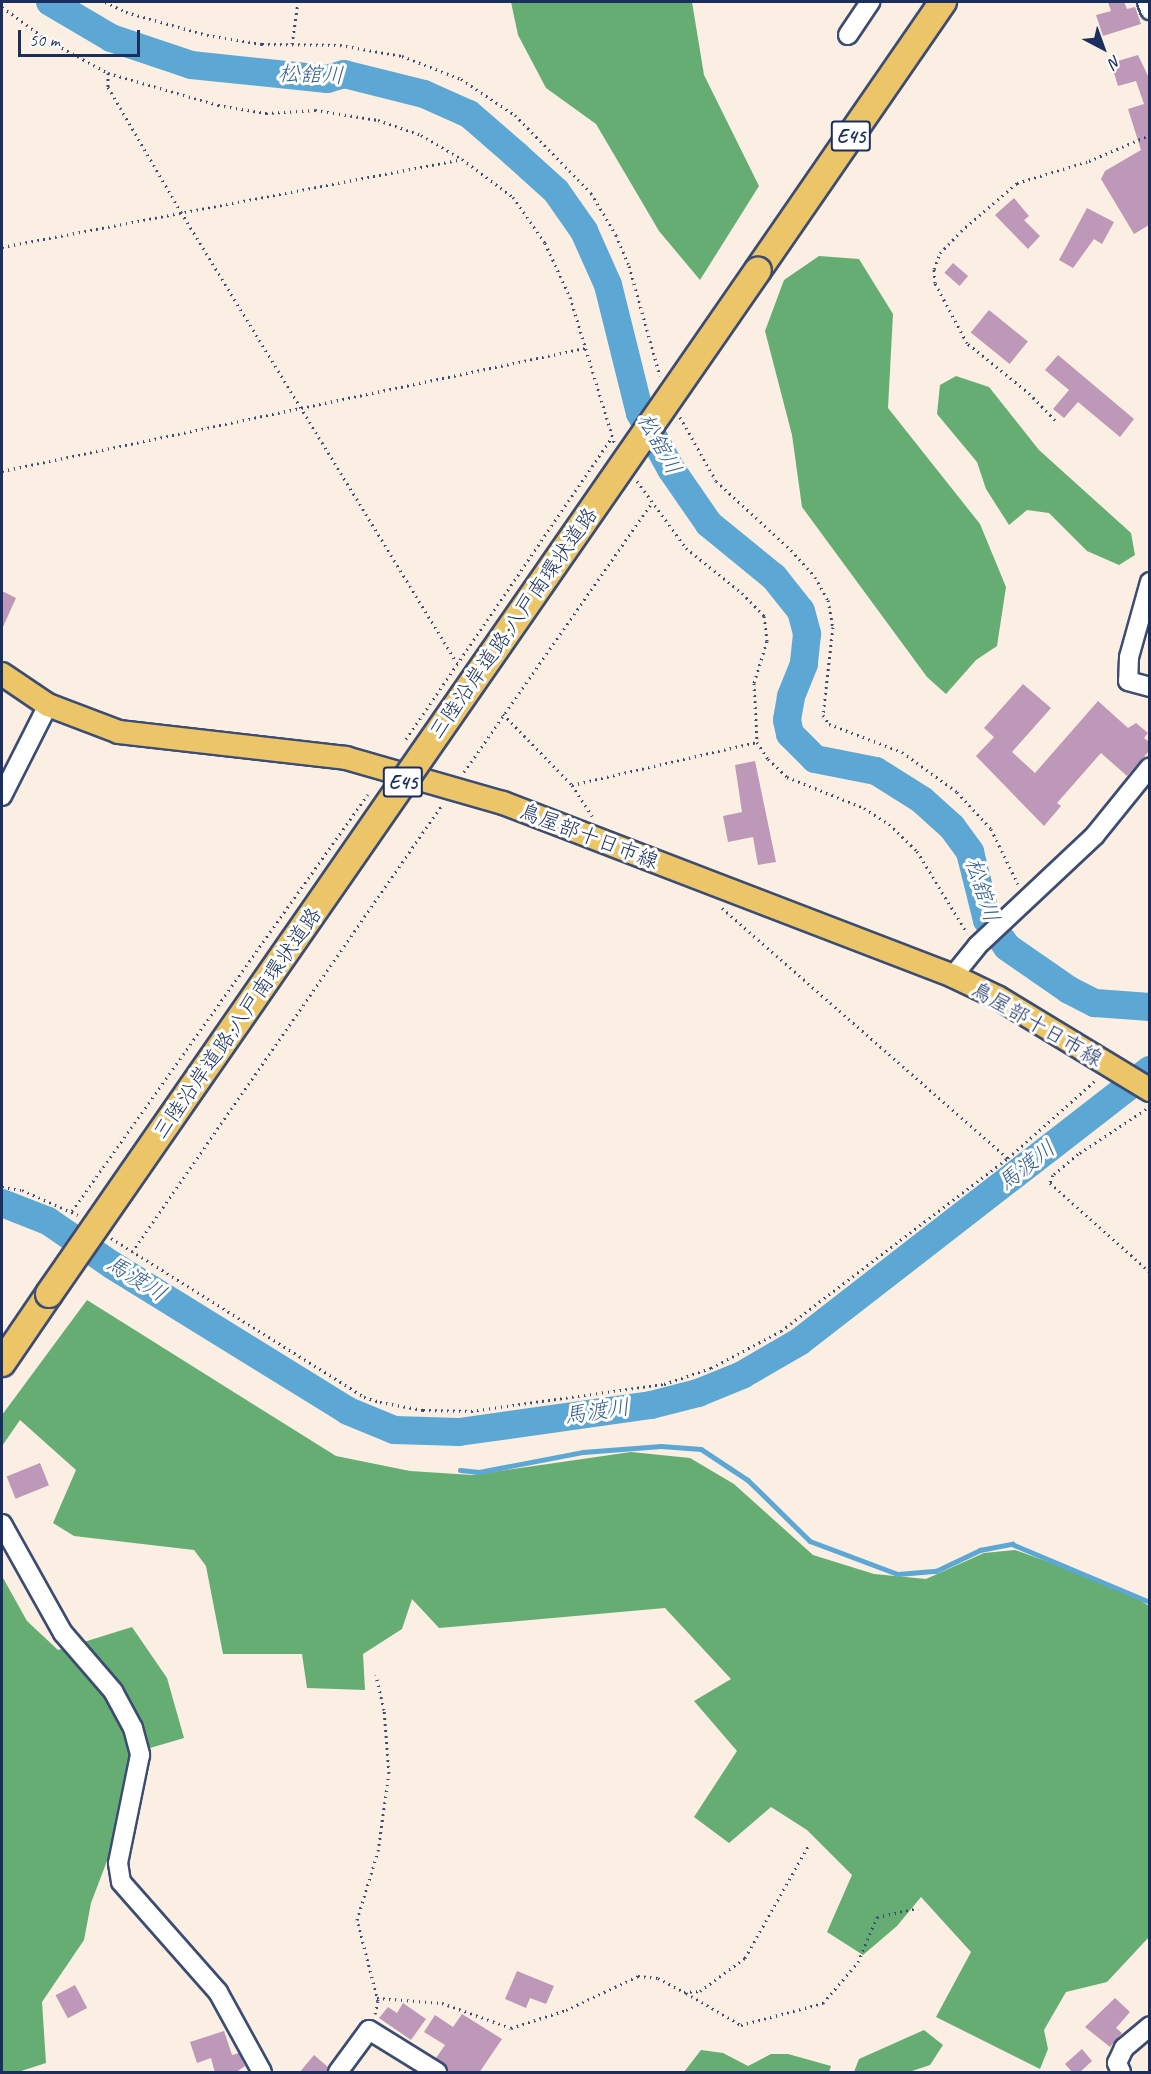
<!DOCTYPE html>
<meta charset="utf-8">
<style>
body{margin:0}
#map{position:relative;width:1151px;height:2074px;overflow:hidden;background:#faefe2;font-family:Caveat,"Klee One",sans-serif}
div>[style]{position:absolute}
.forest>*{inset:0;background:#66ad74}
.stream>*{height:4.5px;margin:-2.25px;padding:0 2.25px;transform-origin:2.25px;border-radius:2.25px;background:#5ca7d4}
.river>*{height:28px;margin:-14px;padding:0 14px;transform-origin:14px;border-radius:14px;background:#5ca7d4}
.building>*{inset:0;background:#bd98b8;transform-origin:0 0}
.path>*{height:3px;margin-top:-1.5px;transform-origin:0;background:repeating-linear-gradient(90deg,#3c4c72 0 1.5px,transparent 0 6px)}
.roads{filter:drop-shadow(2px 0 #3c4c72) drop-shadow(-2px 0 #3c4c72) drop-shadow(0 2px #3c4c72) drop-shadow(0 -2px #3c4c72)}
.minor>*{height:18px;margin:-9px;padding:0 9px;transform-origin:9px;border-radius:9px;background:#fff}
.major>*{height:22px;margin:-11px;padding:0 11px;transform-origin:11px;border-radius:11px;background:#edc569}
.highway>*{height:26px;margin:-13px;padding:0 13px;transform-origin:13px;border-radius:13px;background:#edc569}
.bridges{filter:drop-shadow(2px 0 #3c4c72) drop-shadow(-2px 0 #3c4c72) drop-shadow(0 2px #3c4c72) drop-shadow(0 -2px #3c4c72)}
.highway-bridge>*{height:26px;margin:-13px;padding:0 13px;transform-origin:13px;border-radius:13px;background:#edc569}
span{translate:-50% -50%;white-space:nowrap;text-align:center;line-height:1.15;-webkit-text-stroke:6px #fff;paint-order:stroke}
.shield-label span{padding:2px 4px;background:#fff;border:2px solid;border-radius:4px;-webkit-text-stroke-width:0}
.shield-label{font-size:20px;color:#1b2f5e;font-weight:700}
.street-label{font-size:21px;color:#1b2f5e}
.water-label{font-size:22px;color:#355f8d;font-style:italic}
.frame{position:absolute;inset:0;border:3px solid #1b2f5e;pointer-events:none}
.north{position:absolute;left:1073px;top:18px;width:60px;height:60px;-webkit-text-stroke:4px #fff;paint-order:stroke;rotate:139deg;font-size:16px;font-weight:700;line-height:24px;text-align:center;color:#1b2f5e}
.north::after{content:'';display:block;margin:auto;width:21px;height:27px;background:#1b2f5e;clip-path:polygon(50% 0,100% 100%,50% 72%,0 100%)}
.scale{position:absolute;left:18px;top:30px;width:122px;height:27px;box-sizing:border-box;border:3px solid #1b2f5e;border-top:0;padding-left:8px;font-size:18px;line-height:21px;white-space:nowrap;color:#1b2f5e;-webkit-text-stroke:4px #fff;paint-order:stroke}
</style>
<div id="map">
<div class="forest">
<div style="clip-path:polygon(511px 2px,692px 2px,704px 75px,759px 186px,700px 280px,659px 231px,596px 124px,546px 88px,518px 35px)"></div>
<div style="clip-path:polygon(819px 256px,859px 259px,893px 314px,888px 408px,980px 524px,1006px 587px,997px 646px,976px 660px,946px 694px,927px 677px,802px 507px,792px 435px,765px 331px,784px 280px)"></div>
<div style="clip-path:polygon(956px 376px,989px 387px,1039px 450px,1131px 533px,1135px 555px,1119px 565px,1087px 551px,1049px 513px,1027px 510px,1009px 525px,986px 489px,977px 462px,937px 414px,940px 385px)"></div>
<div style="clip-path:polygon(87px 1300px,336px 1456px,410px 1471px,472px 1475px,631px 1452px,690px 1458px,734px 1484px,813px 1555px,874px 1574px,926px 1579px,984px 1553px,1015px 1550px,1123px 1589px,1149px 1606px,1149px 1937px,1107px 1982px,1066px 1992px,1044px 2030px,1048px 2049px,1040px 2069px,936px 2017px,971px 1952px,921px 1897px,897px 1926px,863px 1955px,827px 1932px,852px 1875px,807px 1830px,771px 1807px,729px 1843px,694px 1817px,737px 1751px,694px 1701px,731px 1679px,665px 1608px,439px 1628px,412px 1599px,402px 1629px,363px 1654px,365px 1690px,307px 1688px,302px 1654px,223px 1654px,206px 1566px,194px 1550px,74px 1536px,53px 1523px,76px 1470px,20px 1420px,2px 1446px,2px 1415px)"></div>
<div style="clip-path:polygon(2px 1576px,27px 1621px,58px 1650px,132px 1627px,167px 1678px,184px 1738px,150px 1748px,91px 1903px,84px 1940px,42px 2002px,46px 2063px,18px 2072px,2px 2072px)"></div>
<div style="clip-path:polygon(924px 2030px,943px 2045px,930px 2065px,909px 2072px,854px 2072px,859px 2059px)"></div>
<div style="clip-path:polygon(701px 2050px,723px 2053px,748px 2066px,771px 2054px,788px 2054px,831px 2066px,829px 2072px,684px 2072px)"></div>
</div>
<div class="stream">
<div style="left:460px;top:1470px;width:19px;rotate:6deg"></div>
<div style="left:479px;top:1472px;width:106px;rotate:-10.9deg"></div>
<div style="left:583px;top:1452px;width:78px;rotate:-4.4deg"></div>
<div style="left:661px;top:1446px;width:40px;rotate:4.3deg"></div>
<div style="left:701px;top:1449px;width:56px;rotate:33.4deg"></div>
<div style="left:748px;top:1480px;width:87px;rotate:44.5deg"></div>
<div style="left:810px;top:1541px;width:94px;rotate:20.6deg"></div>
<div style="left:898px;top:1574px;width:38px;rotate:-5deg"></div>
<div style="left:936px;top:1571px;width:49px;rotate:-25.5deg"></div>
<div style="left:980px;top:1550px;width:33px;rotate:-11deg"></div>
<div style="left:1012px;top:1544px;width:150px;rotate:22.8deg"></div>
</div>
<div class="river">
<div style="left:50px;top:2px;width:71px;rotate:30.5deg"></div>
<div style="left:111px;top:38px;width:84px;rotate:18.6deg"></div>
<div style="left:191px;top:65px;width:137px;rotate:5.9deg"></div>
<div style="left:327px;top:79px;width:18px;rotate:-16deg"></div>
<div style="left:344px;top:74px;width:82px;rotate:14deg"></div>
<div style="left:424px;top:94px;width:49px;rotate:24deg"></div>
<div style="left:469px;top:114px;width:61px;rotate:41deg"></div>
<div style="left:515px;top:154px;width:55px;rotate:42.1deg"></div>
<div style="left:556px;top:191px;width:49px;rotate:55deg"></div>
<div style="left:584px;top:231px;width:59px;rotate:66deg"></div>
<div style="left:608px;top:285px;width:132px;rotate:76deg"></div>
<div style="left:640px;top:413px;width:64px;rotate:61deg"></div>
<div style="left:671px;top:469px;width:67px;rotate:55.4deg"></div>
<div style="left:709px;top:524px;width:84px;rotate:39.2deg"></div>
<div style="left:774px;top:577px;width:43px;rotate:51.5deg"></div>
<div style="left:801px;top:611px;width:24px;rotate:75deg"></div>
<div style="left:807px;top:634px;width:30px;rotate:96deg"></div>
<div style="left:804px;top:664px;width:35px;rotate:112deg"></div>
<div style="left:791px;top:697px;width:23px;rotate:100deg"></div>
<div style="left:787px;top:720px;width:14px;rotate:78deg"></div>
<div style="left:790px;top:734px;width:35px;rotate:45deg"></div>
<div style="left:815px;top:759px;width:62px;rotate:11.1deg"></div>
<div style="left:876px;top:771px;width:54px;rotate:32.2deg"></div>
<div style="left:922px;top:800px;width:40px;rotate:42deg"></div>
<div style="left:952px;top:827px;width:31px;rotate:54deg"></div>
<div style="left:970px;top:852px;width:70px;rotate:76deg"></div>
<div style="left:987px;top:920px;width:34px;rotate:53deg"></div>
<div style="left:1007px;top:947px;width:75px;rotate:34.7deg"></div>
<div style="left:1069px;top:990px;width:29px;rotate:27deg"></div>
<div style="left:1095px;top:1003px;width:55px;rotate:4.2deg"></div>
<div style="left:2px;top:1203px;width:49px;rotate:21.4deg"></div>
<div style="left:48px;top:1221px;width:78px;rotate:34.5deg"></div>
<div style="left:112px;top:1265px;width:278px;rotate:31.7deg"></div>
<div style="left:348px;top:1411px;width:50px;rotate:22.4deg"></div>
<div style="left:394px;top:1430px;width:65px;rotate:1.8deg"></div>
<div style="left:459px;top:1432px;width:194px;rotate:-8deg"></div>
<div style="left:651px;top:1405px;width:49px;rotate:-14.3deg"></div>
<div style="left:698px;top:1393px;width:48px;rotate:-22.2deg"></div>
<div style="left:742px;top:1375px;width:66px;rotate:-30.1deg"></div>
<div style="left:799px;top:1342px;width:444px;rotate:-37.8deg"></div>
</div>
<div class="building">
<div style="clip-path:polygon(1108px 2px,1124px 2px,1127px 9px,1135px 7px,1141px 24px,1103px 36px,1096px 15px,1111px 11px)"></div>
<div style="clip-path:polygon(1138px 55px,1149px 78px,1149px 225px,1134px 234px,1101px 179px,1105px 171px,1141px 150px,1128px 109px,1144px 104px,1136px 81px,1118px 86px,1111px 63px)"></div>
<div style="clip-path:polygon(1014px 198px,1029px 216px,1024px 220px,1040px 236px,1028px 249px,995px 215px)"></div>
<div style="clip-path:polygon(1087px 208px,1114px 222px,1102px 244px,1094px 239px,1073px 268px,1059px 260px)"></div>
<div style="left:953px;top:263px;width:20px;height:13px;rotate:41deg"></div>
<div style="left:989px;top:310px;width:50px;height:29px;rotate:39deg"></div>
<div style="clip-path:polygon(1058px 355px,1134px 419px,1120px 437px,1078px 402px,1064px 418px,1053px 409px,1069px 390px,1045px 370px)"></div>
<div style="clip-path:polygon(2px 591px,16px 598px,2px 629px)"></div>
<div style="clip-path:polygon(1023px 684px,1051px 708px,1012px 752px,1035px 773px,1098px 701px,1128px 728px,1136px 723px,1148px 733px,1144px 738px,1149px 742px,1149px 751px,1127px 776px,1101px 753px,1057px 803px,1061px 806px,1044px 826px,976px 756px,994px 737px,984px 728px)"></div>
<div style="clip-path:polygon(755px 761px,776px 862px,758px 865px,753px 837px,728px 842px,723px 816px,742px 812px,735px 765px)"></div>
<div style="left:40px;top:1463px;width:24px;height:36px;rotate:68deg"></div>
<div style="clip-path:polygon(517px 1971px,554px 1986px,546px 2004px,530px 1998px,526px 2008px,505px 1999px)"></div>
<div style="left:75px;top:1985px;width:26px;height:22px;rotate:62deg"></div>
<div style="clip-path:polygon(1115px 1998px,1130px 2012px,1116px 2028px,1122px 2033px,1110px 2047px,1085px 2027px)"></div>
<div style="clip-path:polygon(403px 2003px,426px 2019px,411px 2040px,379px 2018px,388px 2007px,397px 2013px)"></div>
<div style="clip-path:polygon(462px 2014px,502px 2039px,479px 2073px,448px 2071px,436px 2058px,445px 2045px,424px 2032px,435px 2015px,453px 2027px)"></div>
<div style="clip-path:polygon(224px 2031px,232px 2055px,239px 2053px,245px 2066px,235px 2073px,215px 2073px,211px 2058px,197px 2063px,190px 2042px)"></div>
<div style="clip-path:polygon(1082px 2049px,1092px 2061px,1079px 2073px,1073px 2073px,1065px 2064px)"></div>
<div style="clip-path:polygon(314px 2055px,328px 2067px,327px 2073px,299px 2073px)"></div>
</div>
<div class="path">
<div style="left:105px;top:2px;width:23px;rotate:25deg"></div>
<div style="left:126px;top:12px;width:84px;rotate:15.9deg"></div>
<div style="left:207px;top:35px;width:56px;rotate:9.3deg"></div>
<div style="left:262px;top:44px;width:78px;rotate:0.7deg"></div>
<div style="left:340px;top:45px;width:63px;rotate:10.1deg"></div>
<div style="left:402px;top:56px;width:63px;rotate:21.3deg"></div>
<div style="left:461px;top:79px;width:65px;rotate:33.7deg"></div>
<div style="left:515px;top:115px;width:109px;rotate:45.7deg"></div>
<div style="left:591px;top:193px;width:49px;rotate:59.2deg"></div>
<div style="left:616px;top:235px;width:34px;rotate:67deg"></div>
<div style="left:629px;top:266px;width:114px;rotate:74.3deg"></div>
<div style="left:2px;top:7px;width:54px;rotate:36deg"></div>
<div style="left:46px;top:39px;width:71px;rotate:28.7deg"></div>
<div style="left:108px;top:73px;width:115px;rotate:16.2deg"></div>
<div style="left:218px;top:105px;width:49px;rotate:9.5deg"></div>
<div style="left:266px;top:113px;width:49px;rotate:-3.5deg"></div>
<div style="left:315px;top:110px;width:64px;rotate:9deg"></div>
<div style="left:378px;top:120px;width:46px;rotate:19.2deg"></div>
<div style="left:421px;top:135px;width:48px;rotate:30.3deg"></div>
<div style="left:462px;top:159px;width:64px;rotate:36.7deg"></div>
<div style="left:513px;top:197px;width:56px;rotate:55.2deg"></div>
<div style="left:545px;top:243px;width:60px;rotate:65.2deg"></div>
<div style="left:570px;top:297px;width:152px;rotate:73.1deg"></div>
<div style="left:292px;top:44px;width:42px;rotate:-81.9deg"></div>
<div style="left:108px;top:73px;width:14px;rotate:90deg"></div>
<div style="left:108px;top:87px;width:145px;rotate:59.7deg"></div>
<div style="left:181px;top:212px;width:529px;rotate:58.53deg"></div>
<div style="left:2px;top:247px;width:468px;rotate:-10.8deg"></div>
<div style="left:680px;top:417px;width:73px;rotate:60.6deg"></div>
<div style="left:716px;top:481px;width:102px;rotate:42.6deg"></div>
<div style="left:791px;top:550px;width:36px;rotate:48deg"></div>
<div style="left:815px;top:577px;width:26px;rotate:61deg"></div>
<div style="left:828px;top:600px;width:27px;rotate:80deg"></div>
<div style="left:833px;top:627px;width:89px;rotate:96.5deg"></div>
<div style="left:823px;top:715px;width:11px;rotate:56deg"></div>
<div style="left:829px;top:724px;width:78px;rotate:21deg"></div>
<div style="left:902px;top:752px;width:68px;rotate:36deg"></div>
<div style="left:957px;top:792px;width:50px;rotate:47.4deg"></div>
<div style="left:991px;top:829px;width:61px;rotate:63.9deg"></div>
<div style="left:1055px;top:420px;width:36px;rotate:-134deg"></div>
<div style="left:1030px;top:394px;width:81px;rotate:-141deg"></div>
<div style="left:967px;top:343px;width:68px;rotate:-118.1deg"></div>
<div style="left:935px;top:283px;width:14px;rotate:-94deg"></div>
<div style="left:934px;top:269px;width:17px;rotate:-69deg"></div>
<div style="left:940px;top:253px;width:30px;rotate:-46deg"></div>
<div style="left:961px;top:231px;width:74px;rotate:-40.6deg"></div>
<div style="left:1017px;top:183px;width:75px;rotate:-17deg"></div>
<div style="left:1089px;top:161px;width:66px;rotate:-23.1deg"></div>
<div style="left:2px;top:471px;width:596px;rotate:-11.91deg"></div>
<div style="left:637px;top:481px;width:83px;rotate:53.8deg"></div>
<div style="left:686px;top:548px;width:72px;rotate:38.8deg"></div>
<div style="left:742px;top:593px;width:32px;rotate:46deg"></div>
<div style="left:764px;top:616px;width:25px;rotate:83deg"></div>
<div style="left:767px;top:641px;width:44px;rotate:107.2deg"></div>
<div style="left:754px;top:683px;width:59px;rotate:87.1deg"></div>
<div style="left:757px;top:742px;width:20px;rotate:57deg"></div>
<div style="left:768px;top:759px;width:26px;rotate:43deg"></div>
<div style="left:787px;top:777px;width:83px;rotate:21.9deg"></div>
<div style="left:864px;top:808px;width:30px;rotate:33deg"></div>
<div style="left:889px;top:824px;width:39px;rotate:44deg"></div>
<div style="left:917px;top:851px;width:96px;rotate:58.6deg"></div>
<div style="left:503px;top:714px;width:99px;rotate:45.8deg"></div>
<div style="left:572px;top:785px;width:37px;rotate:57deg"></div>
<div style="left:406px;top:739px;width:364px;rotate:-55.7deg"></div>
<div style="left:464px;top:772px;width:327px;rotate:-55.1deg"></div>
<div style="left:572px;top:785px;width:190px;rotate:-13.1deg"></div>
<div style="left:722px;top:908px;width:380px;rotate:41.2deg"></div>
<div style="left:1146px;top:1109px;width:82px;rotate:146.5deg"></div>
<div style="left:1078px;top:1154px;width:33px;rotate:140deg"></div>
<div style="left:1053px;top:1175px;width:9px;rotate:111deg"></div>
<div style="left:1050px;top:1183px;width:134px;rotate:41.7deg"></div>
<div style="left:2px;top:1187px;width:20px;rotate:9deg"></div>
<div style="left:22px;top:1190px;width:61px;rotate:24.1deg"></div>
<div style="left:72px;top:1211px;width:511px;rotate:-54.63deg"></div>
<div style="left:111px;top:1238px;width:299px;rotate:32.1deg"></div>
<div style="left:364px;top:1397px;width:17px;rotate:17deg"></div>
<div style="left:380px;top:1402px;width:44px;rotate:10.5deg"></div>
<div style="left:423px;top:1410px;width:48px;rotate:1.2deg"></div>
<div style="left:471px;top:1411px;width:195px;rotate:-8deg"></div>
<div style="left:664px;top:1384px;width:50px;rotate:-18.8deg"></div>
<div style="left:711px;top:1368px;width:79px;rotate:-27.9deg"></div>
<div style="left:781px;top:1331px;width:285px;rotate:-37.3deg"></div>
<div style="left:1008px;top:1158px;width:119px;rotate:-41.6deg"></div>
<div style="left:132px;top:1252px;width:544px;rotate:-55.26deg"></div>
<div style="left:686px;top:1993px;width:64px;rotate:30.2deg"></div>
<div style="left:741px;top:2025px;width:85px;rotate:-15deg"></div>
<div style="left:823px;top:2003px;width:54px;rotate:-49.5deg"></div>
<div style="left:858px;top:1962px;width:49px;rotate:-67.1deg"></div>
<div style="left:877px;top:1917px;width:42px;rotate:-12.4deg"></div>
<div style="left:377px;top:1998px;width:65px;rotate:4.4deg"></div>
<div style="left:442px;top:2003px;width:73px;rotate:19.9deg"></div>
<div style="left:511px;top:2028px;width:58px;rotate:-18.1deg"></div>
<div style="left:566px;top:2010px;width:80px;rotate:-25.3deg"></div>
<div style="left:638px;top:1976px;width:20px;rotate:6deg"></div>
<div style="left:658px;top:1978px;width:30px;rotate:28deg"></div>
<div style="left:684px;top:1992px;width:16px;rotate:-4deg"></div>
<div style="left:700px;top:1991px;width:56px;rotate:-36.3deg"></div>
<div style="left:745px;top:1958px;width:129px;rotate:-60.6deg"></div>
<div style="left:375px;top:2014px;width:13px;rotate:-77deg"></div>
<div style="left:378px;top:2001px;width:84px;rotate:-104.5deg"></div>
<div style="left:357px;top:1920px;width:72px;rotate:-73.1deg"></div>
<div style="left:378px;top:1851px;width:79px;rotate:-82deg"></div>
<div style="left:389px;top:1773px;width:63px;rotate:-94.5deg"></div>
<div style="left:384px;top:1710px;width:36px;rotate:-103deg"></div>
</div>
<div class="roads">
<div class="minor">
<div style="left:1147px;top:2px;width:9px;rotate:69deg"></div>
<div style="left:848px;top:35px;width:40px;rotate:-56deg"></div>
<div style="left:1150px;top:582px;width:78px;rotate:105.6deg"></div>
<div style="left:1129px;top:657px;width:24px;rotate:92deg"></div>
<div style="left:1128px;top:681px;width:23px;rotate:15deg"></div>
<div style="left:2px;top:796px;width:102px;rotate:-63.2deg"></div>
<div style="left:953px;top:976px;width:38px;rotate:-51deg"></div>
<div style="left:977px;top:946px;width:162px;rotate:-43.2deg"></div>
<div style="left:1095px;top:835px;width:87px;rotate:-51deg"></div>
<div style="left:2px;top:1524px;width:125px;rotate:60.8deg"></div>
<div style="left:63px;top:1633px;width:77px;rotate:49.2deg"></div>
<div style="left:113px;top:1691px;width:42px;rotate:61.6deg"></div>
<div style="left:133px;top:1728px;width:28px;rotate:75deg"></div>
<div style="left:140px;top:1755px;width:110px;rotate:101.5deg"></div>
<div style="left:118px;top:1863px;width:19px;rotate:81deg"></div>
<div style="left:121px;top:1882px;width:147px;rotate:48.6deg"></div>
<div style="left:218px;top:1992px;width:91px;rotate:61.2deg"></div>
<div style="left:338px;top:2072px;width:52px;rotate:-53.6deg"></div>
<div style="left:369px;top:2030px;width:80px;rotate:31.7deg"></div>
<div style="left:1121px;top:2072px;width:10px;rotate:-114deg"></div>
<div style="left:1117px;top:2063px;width:17px;rotate:-65deg"></div>
<div style="left:1124px;top:2048px;width:34px;rotate:-40deg"></div>
</div>
<div class="major">
<div style="left:2px;top:674px;width:55px;rotate:34deg"></div>
<div style="left:48px;top:705px;width:76px;rotate:20.8deg"></div>
<div style="left:119px;top:732px;width:228px;rotate:6.5deg"></div>
<div style="left:346px;top:758px;width:163px;rotate:16deg"></div>
<div style="left:503px;top:803px;width:482px;rotate:21deg"></div>
<div style="left:953px;top:976px;width:49px;rotate:25.5deg"></div>
<div style="left:997px;top:997px;width:179px;rotate:31.3deg"></div>
</div>
<div class="highway">
<div style="left:758px;top:270px;width:326px;rotate:-55.4deg"></div>
<div style="left:2px;top:1363px;width:83px;rotate:-55.7deg"></div>
</div>
</div>
<div class="bridges">
<div class="highway-bridge">
<div style="left:49px;top:1294px;width:1245px;rotate:-55.3deg"></div>
</div>
</div>
<div class="shield-label">
<span style="left:851px;top:136px">E45</span>
<span style="left:403px;top:782px">E45</span>
</div>
<div class="street-label">
<span style="left:513px;top:623px;rotate:-55deg">三陸沿岸道路;八戸南環状道路</span>
<span style="left:589px;top:836px;rotate:21deg">鳥屋部十日市線</span>
<span style="left:237px;top:1023px;rotate:-55deg">三陸沿岸道路;八戸南環状道路</span>
<span style="left:1037px;top:1024px;rotate:30deg">鳥屋部十日市線</span>
</div>
<div class="water-label">
<span style="left:311px;top:75px;rotate:2deg">松舘川</span>
<span style="left:659px;top:444px;rotate:61deg">松舘川</span>
<span style="left:982px;top:890px;rotate:72deg">松舘川</span>
<span style="left:1027px;top:1166px;rotate:-38deg">馬渡川</span>
<span style="left:136px;top:1279px;rotate:32deg">馬渡川</span>
<span style="left:597px;top:1412px;rotate:-8deg">馬渡川</span>
</div>
<div class="frame"></div>
<div class="north">N</div>
<div class="scale">50 m</div>
</div>
